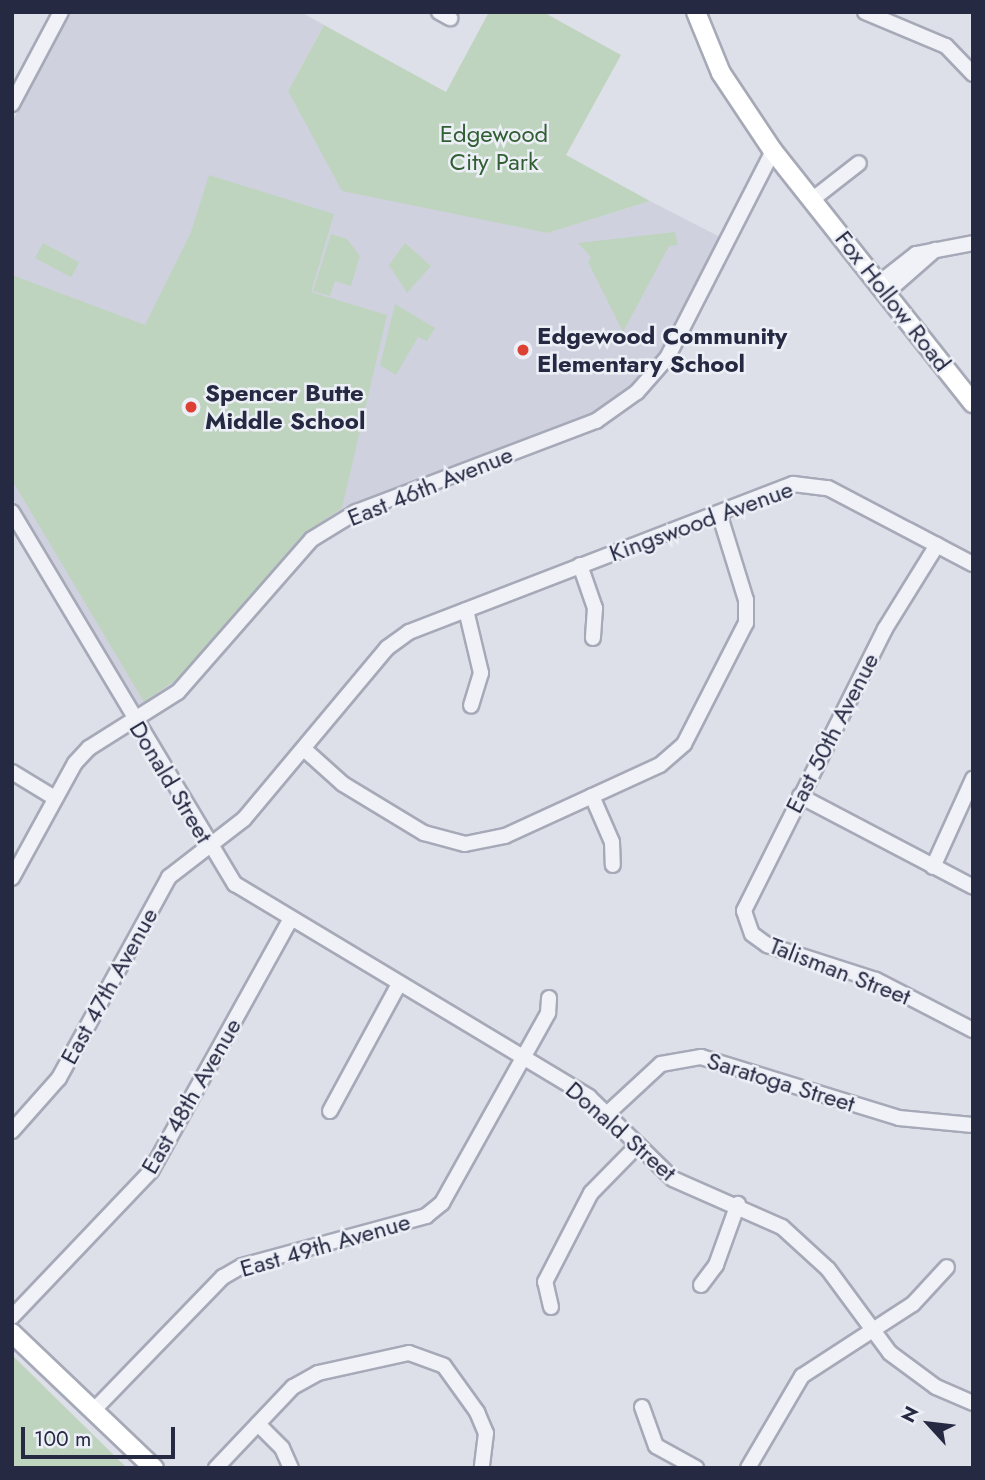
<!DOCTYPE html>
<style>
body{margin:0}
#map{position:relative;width:985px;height:1480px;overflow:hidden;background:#dee0e9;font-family:Jost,sans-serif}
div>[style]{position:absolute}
.built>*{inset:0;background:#cfd2de}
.green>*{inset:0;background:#bed4be;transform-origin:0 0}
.roads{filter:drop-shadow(2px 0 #a6a9b7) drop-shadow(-2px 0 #a6a9b7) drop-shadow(0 2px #a6a9b7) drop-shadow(0 -2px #a6a9b7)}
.minor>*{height:14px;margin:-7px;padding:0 7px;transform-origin:7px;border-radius:7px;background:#f1f2f7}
.major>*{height:18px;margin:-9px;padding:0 9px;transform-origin:9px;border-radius:9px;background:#fff}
.dots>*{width:19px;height:19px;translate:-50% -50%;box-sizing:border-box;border:4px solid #edeff7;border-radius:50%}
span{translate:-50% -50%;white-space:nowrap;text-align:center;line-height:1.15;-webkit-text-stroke:5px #edeff7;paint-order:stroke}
.park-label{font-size:24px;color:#315f33}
.street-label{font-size:24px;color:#252942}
.poi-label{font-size:24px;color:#252942;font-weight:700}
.left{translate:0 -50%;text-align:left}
.frame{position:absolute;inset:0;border:14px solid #252942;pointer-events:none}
.north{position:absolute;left:894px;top:1389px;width:70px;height:70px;-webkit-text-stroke:5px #edeff7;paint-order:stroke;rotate:297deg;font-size:19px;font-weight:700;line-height:28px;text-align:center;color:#252942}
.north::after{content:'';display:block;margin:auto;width:24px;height:32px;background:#252942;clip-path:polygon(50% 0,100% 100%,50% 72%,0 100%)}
.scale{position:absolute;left:21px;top:1427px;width:154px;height:32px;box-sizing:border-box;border:4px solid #252942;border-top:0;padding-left:9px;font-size:21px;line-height:24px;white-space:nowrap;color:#252942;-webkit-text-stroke:5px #edeff7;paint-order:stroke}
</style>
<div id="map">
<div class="built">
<div style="clip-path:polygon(71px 12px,301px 12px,324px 25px,288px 91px,548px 233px,650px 201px,720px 237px,666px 345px,625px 392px,596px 412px,345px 507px,321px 522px,288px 552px,183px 678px,139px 708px,12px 498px,12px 122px)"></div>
</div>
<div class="green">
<div style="clip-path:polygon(489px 12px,543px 12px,621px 55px,566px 155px,650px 201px,548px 233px,342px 191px,288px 91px,324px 25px,446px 92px)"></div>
<div style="clip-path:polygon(209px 175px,334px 214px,311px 292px,387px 315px,342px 508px,303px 534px,177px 679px,144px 702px,12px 480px,12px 275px,145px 325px,191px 232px)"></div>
<div style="clip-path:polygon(675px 232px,678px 245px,669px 246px,623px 332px,588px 262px,591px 257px,578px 243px)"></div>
<div style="clip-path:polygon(331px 234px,347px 239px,360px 256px,351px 286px,335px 281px,330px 296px,313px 291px)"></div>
<div style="left:43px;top:243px;width:41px;height:17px;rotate:28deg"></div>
<div style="clip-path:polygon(405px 243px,431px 266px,407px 293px,389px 265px)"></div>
<div style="clip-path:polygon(395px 304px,435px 328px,427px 341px,418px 337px,396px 375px,380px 365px)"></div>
<div style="clip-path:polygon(12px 1355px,127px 1468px,12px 1468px)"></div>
</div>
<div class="roads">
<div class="minor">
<div style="left:439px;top:12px;width:13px;rotate:29deg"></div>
<div style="left:865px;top:12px;width:88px;rotate:22.8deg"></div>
<div style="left:946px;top:46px;width:39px;rotate:46deg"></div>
<div style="left:12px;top:104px;width:104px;rotate:-62deg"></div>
<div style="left:813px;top:199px;width:58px;rotate:-38deg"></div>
<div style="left:879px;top:283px;width:47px;rotate:-38.1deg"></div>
<div style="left:916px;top:254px;width:58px;rotate:-10.9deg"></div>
<div style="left:887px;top:292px;width:64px;rotate:-41.2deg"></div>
<div style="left:12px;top:512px;width:434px;rotate:59.1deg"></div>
<div style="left:235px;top:884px;width:413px;rotate:31deg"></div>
<div style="left:589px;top:1097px;width:117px;rotate:44.3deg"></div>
<div style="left:673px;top:1179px;width:119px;rotate:23.8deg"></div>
<div style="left:782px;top:1227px;width:62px;rotate:42.4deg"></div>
<div style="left:828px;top:1269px;width:104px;rotate:53.6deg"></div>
<div style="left:890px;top:1353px;width:57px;rotate:36.5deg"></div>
<div style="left:936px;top:1387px;width:40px;rotate:23.4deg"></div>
<div style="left:937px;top:545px;width:99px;rotate:121.8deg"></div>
<div style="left:885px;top:629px;width:315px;rotate:116.6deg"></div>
<div style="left:744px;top:911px;width:24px;rotate:71deg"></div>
<div style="left:752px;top:934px;width:19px;rotate:36deg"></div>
<div style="left:767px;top:945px;width:114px;rotate:17.8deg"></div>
<div style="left:876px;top:980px;width:109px;rotate:27.3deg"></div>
<div style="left:580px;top:565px;width:46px;rotate:70.8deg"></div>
<div style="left:595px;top:608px;width:30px;rotate:94deg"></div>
<div style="left:466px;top:610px;width:65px;rotate:76.6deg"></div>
<div style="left:481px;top:673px;width:34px;rotate:107deg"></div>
<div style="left:304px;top:749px;width:52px;rotate:41.9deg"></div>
<div style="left:343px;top:784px;width:95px;rotate:31.2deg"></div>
<div style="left:424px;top:833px;width:42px;rotate:15deg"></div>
<div style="left:465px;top:844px;width:41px;rotate:-11.3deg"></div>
<div style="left:505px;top:836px;width:170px;rotate:-24.6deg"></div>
<div style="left:660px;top:765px;width:32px;rotate:-41deg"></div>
<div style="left:684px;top:744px;width:136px;rotate:-62.9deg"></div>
<div style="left:746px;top:623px;width:23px;rotate:-90deg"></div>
<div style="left:746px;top:600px;width:91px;rotate:-107.2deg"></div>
<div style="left:12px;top:772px;width:50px;rotate:31.2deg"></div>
<div style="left:592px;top:796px;width:50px;rotate:66.5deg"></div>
<div style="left:612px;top:842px;width:23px;rotate:88deg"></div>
<div style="left:800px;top:796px;width:195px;rotate:27.7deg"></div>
<div style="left:933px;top:867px;width:97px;rotate:-65.6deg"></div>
<div style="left:12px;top:878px;width:131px;rotate:-61.3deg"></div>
<div style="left:75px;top:763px;width:21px;rotate:-47deg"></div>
<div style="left:89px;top:748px;width:105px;rotate:-32.2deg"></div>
<div style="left:178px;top:692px;width:203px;rotate:-48.8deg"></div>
<div style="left:312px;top:539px;width:52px;rotate:-31.5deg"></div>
<div style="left:356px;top:512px;width:257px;rotate:-20.8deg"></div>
<div style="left:596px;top:421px;width:50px;rotate:-35.3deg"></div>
<div style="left:637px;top:392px;width:45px;rotate:-48.6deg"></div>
<div style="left:667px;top:358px;width:233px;rotate:-62.9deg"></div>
<div style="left:330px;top:1111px;width:145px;rotate:-61.5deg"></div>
<div style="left:608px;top:1113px;width:72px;rotate:-42.8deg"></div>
<div style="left:661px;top:1064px;width:41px;rotate:-9.9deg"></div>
<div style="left:701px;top:1057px;width:207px;rotate:17.1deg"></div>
<div style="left:899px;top:1118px;width:74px;rotate:5.4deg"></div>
<div style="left:12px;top:1131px;width:71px;rotate:-48.4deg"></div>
<div style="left:59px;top:1078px;width:229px;rotate:-61.3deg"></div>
<div style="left:169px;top:877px;width:95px;rotate:-37.7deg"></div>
<div style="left:244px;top:819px;width:223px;rotate:-50.1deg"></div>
<div style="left:387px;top:648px;width:27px;rotate:-36deg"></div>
<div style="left:409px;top:632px;width:412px;rotate:-21.1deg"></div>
<div style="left:793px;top:484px;width:35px;rotate:7deg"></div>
<div style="left:828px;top:488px;width:164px;rotate:27.7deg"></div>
<div style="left:701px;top:1285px;width:25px;rotate:-53deg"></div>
<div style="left:716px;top:1265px;width:65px;rotate:-70.2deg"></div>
<div style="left:551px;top:1307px;width:26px;rotate:-103deg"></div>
<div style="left:545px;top:1282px;width:100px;rotate:-62.7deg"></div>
<div style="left:591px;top:1193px;width:67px;rotate:-45.6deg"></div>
<div style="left:12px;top:1317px;width:202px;rotate:-46.4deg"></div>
<div style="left:151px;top:1171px;width:287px;rotate:-61deg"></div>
<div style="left:642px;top:1407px;width:41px;rotate:70.3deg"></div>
<div style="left:656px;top:1446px;width:46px;rotate:28.8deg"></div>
<div style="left:93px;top:1411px;width:187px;rotate:-45.9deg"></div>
<div style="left:223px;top:1277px;width:22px;rotate:-30deg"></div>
<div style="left:242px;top:1266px;width:191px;rotate:-15.2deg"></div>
<div style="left:426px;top:1216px;width:21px;rotate:-39deg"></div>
<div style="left:442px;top:1203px;width:218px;rotate:-60.8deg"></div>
<div style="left:548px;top:1013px;width:15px;rotate:-86deg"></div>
<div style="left:258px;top:1424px;width:34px;rotate:45deg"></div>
<div style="left:282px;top:1448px;width:22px;rotate:66deg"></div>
<div style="left:216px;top:1468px;width:112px;rotate:-46.5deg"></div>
<div style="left:293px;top:1387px;width:29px;rotate:-29deg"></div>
<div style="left:318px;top:1373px;width:93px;rotate:-12.4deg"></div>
<div style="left:409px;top:1353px;width:37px;rotate:20deg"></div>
<div style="left:444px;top:1366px;width:57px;rotate:54.3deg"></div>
<div style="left:477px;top:1412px;width:23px;rotate:67deg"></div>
<div style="left:486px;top:1433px;width:35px;rotate:97deg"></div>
<div style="left:748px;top:1468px;width:107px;rotate:-59.6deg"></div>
<div style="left:802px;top:1376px;width:132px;rotate:-33deg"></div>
<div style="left:913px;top:1304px;width:50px;rotate:-47.4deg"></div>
</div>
<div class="major">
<div style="left:696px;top:12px;width:66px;rotate:67.7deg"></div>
<div style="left:721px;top:73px;width:94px;rotate:56.3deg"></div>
<div style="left:773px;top:151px;width:322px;rotate:51.6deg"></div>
<div style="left:12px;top:1333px;width:196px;rotate:43.6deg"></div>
</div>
</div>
<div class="dots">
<div style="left:523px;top:350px;background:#dd4134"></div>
<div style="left:191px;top:407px;background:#dd4134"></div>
</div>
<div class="park-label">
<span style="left:494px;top:148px">Edgewood<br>City Park</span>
</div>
<div class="street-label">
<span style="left:893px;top:301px;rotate:52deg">Fox Hollow Road</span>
<span style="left:430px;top:486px;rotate:-22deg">East 46th Avenue</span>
<span style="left:701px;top:521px;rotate:-20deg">Kingswood Avenue</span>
<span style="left:832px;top:733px;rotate:-63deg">East 50th Avenue</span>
<span style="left:171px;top:782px;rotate:59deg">Donald Street</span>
<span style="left:840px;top:971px;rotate:21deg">Talisman Street</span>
<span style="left:109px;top:986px;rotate:-61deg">East 47th Avenue</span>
<span style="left:781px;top:1082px;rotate:17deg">Saratoga Street</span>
<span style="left:191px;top:1096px;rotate:-60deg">East 48th Avenue</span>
<span style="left:621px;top:1131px;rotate:41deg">Donald Street</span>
<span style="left:325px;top:1245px;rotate:-16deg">East 49th Avenue</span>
</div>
<div class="poi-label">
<span class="left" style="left:537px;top:350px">Edgewood Community<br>Elementary School</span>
<span class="left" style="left:205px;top:407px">Spencer Butte<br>Middle School</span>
</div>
<div class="frame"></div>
<div class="north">N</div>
<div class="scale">100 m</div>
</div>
